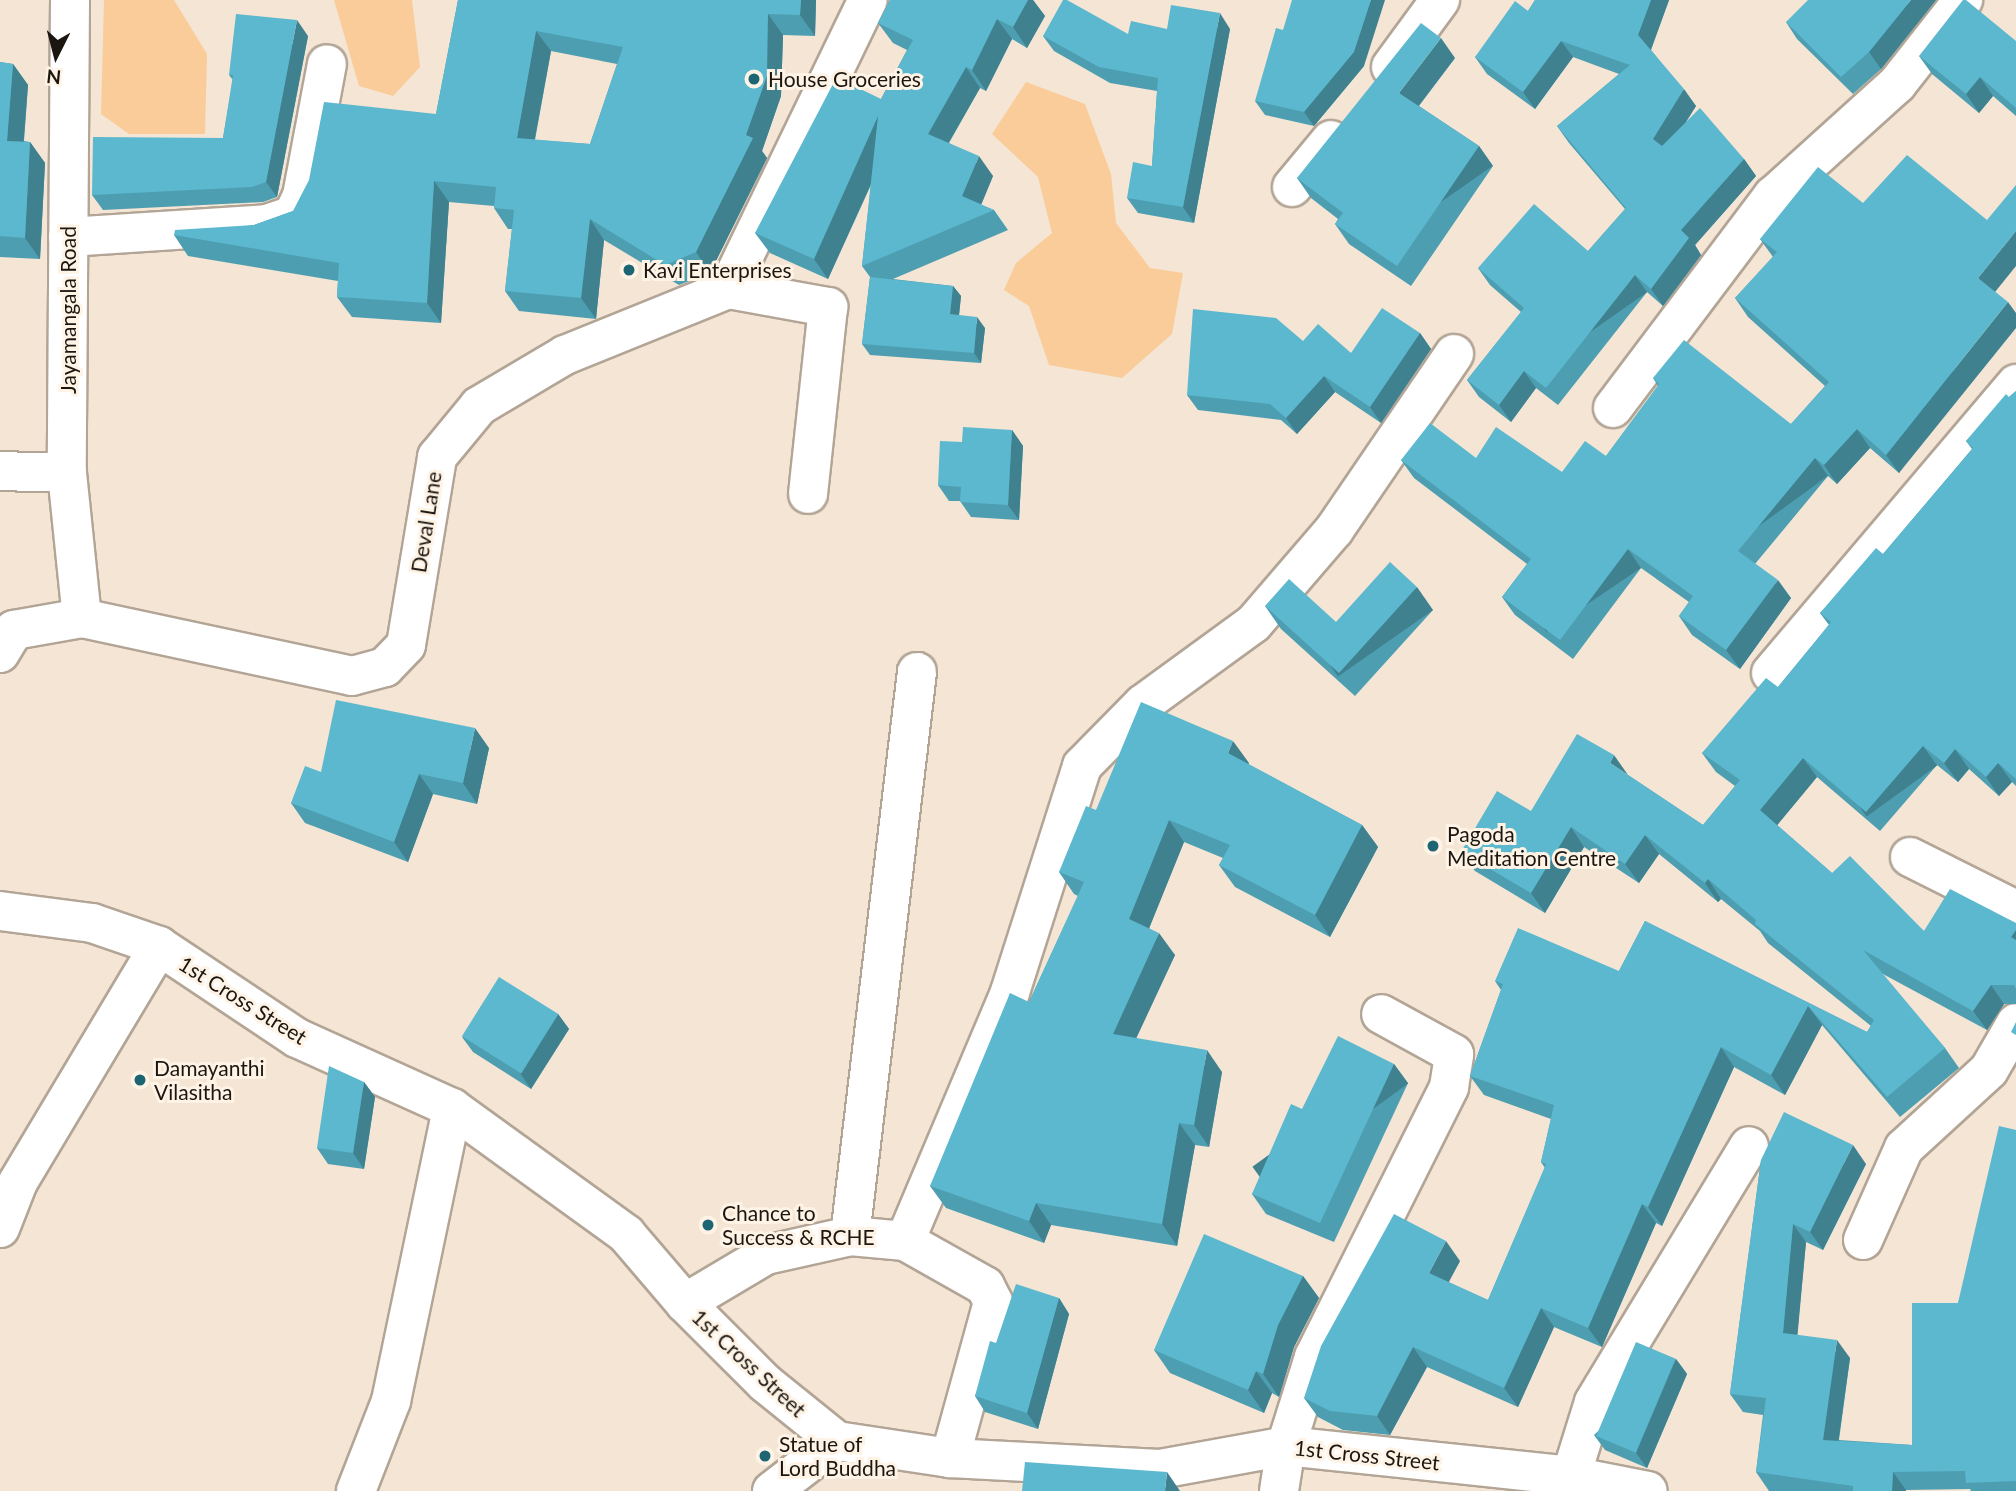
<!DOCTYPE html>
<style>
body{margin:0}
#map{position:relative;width:2016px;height:1491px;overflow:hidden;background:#f4e5d5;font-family:Lato,sans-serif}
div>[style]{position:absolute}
.green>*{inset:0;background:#facc9a}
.roads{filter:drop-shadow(2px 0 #b3a596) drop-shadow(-2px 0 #b3a596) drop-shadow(0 2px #b3a596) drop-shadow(0 -2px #b3a596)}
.minor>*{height:38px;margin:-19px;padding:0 19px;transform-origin:19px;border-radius:19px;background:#fff}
.wall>*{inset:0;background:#4e9eb1}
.shaded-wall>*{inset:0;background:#408190;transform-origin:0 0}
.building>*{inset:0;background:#5bb8ce;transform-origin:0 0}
.dots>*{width:19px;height:19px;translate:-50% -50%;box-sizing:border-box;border:4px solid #fff3e6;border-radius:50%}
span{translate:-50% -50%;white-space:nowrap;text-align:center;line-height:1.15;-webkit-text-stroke:6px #fff3e6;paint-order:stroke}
.poi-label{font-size:21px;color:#1b1610}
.left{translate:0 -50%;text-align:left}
.street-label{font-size:21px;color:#1b1610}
.north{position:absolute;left:21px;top:21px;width:70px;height:70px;-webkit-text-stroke:5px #fff3e6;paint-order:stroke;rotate:186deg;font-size:19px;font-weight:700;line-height:28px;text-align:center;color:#1b1610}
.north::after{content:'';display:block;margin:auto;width:24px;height:32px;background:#1b1610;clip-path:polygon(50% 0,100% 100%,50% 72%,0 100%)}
</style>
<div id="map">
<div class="green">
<div style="clip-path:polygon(104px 0,174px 0,207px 54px,205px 134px,129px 134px,101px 114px)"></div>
<div style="clip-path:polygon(334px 0,412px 0,420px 67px,393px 96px,359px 86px)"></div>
<div style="clip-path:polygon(1026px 82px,1085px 104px,1111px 174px,1116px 223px,1150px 268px,1183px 273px,1172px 334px,1122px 378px,1049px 365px,1029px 306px,1004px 290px,1016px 263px,1052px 233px,1038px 177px,992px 134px)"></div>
</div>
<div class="roads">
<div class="minor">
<div style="left:70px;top:0;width:473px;rotate:90.4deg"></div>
<div style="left:67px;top:473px;width:146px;rotate:84.1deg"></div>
<div style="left:1391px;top:67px;width:83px;rotate:-53.8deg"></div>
<div style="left:1292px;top:187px;width:61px;rotate:-50.3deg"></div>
<div style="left:68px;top:237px;width:199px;rotate:-3.7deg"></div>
<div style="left:267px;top:224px;width:28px;rotate:-19deg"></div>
<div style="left:293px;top:215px;width:21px;rotate:-65deg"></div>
<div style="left:302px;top:196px;width:134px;rotate:-79.3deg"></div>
<div style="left:728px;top:289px;width:102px;rotate:10.2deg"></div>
<div style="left:828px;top:307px;width:188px;rotate:96.1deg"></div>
<div style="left:1613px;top:408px;width:266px;rotate:-53deg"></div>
<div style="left:1773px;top:196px;width:167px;rotate:-42.1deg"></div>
<div style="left:1897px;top:84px;width:107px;rotate:-51.8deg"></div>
<div style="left:0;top:471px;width:67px;rotate:1.7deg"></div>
<div style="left:0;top:653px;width:27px;rotate:-59deg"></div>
<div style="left:14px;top:630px;width:69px;rotate:-10deg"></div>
<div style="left:82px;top:618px;width:276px;rotate:12.1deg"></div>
<div style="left:352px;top:676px;width:34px;rotate:-15deg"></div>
<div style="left:385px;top:667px;width:30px;rotate:-46deg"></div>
<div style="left:406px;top:645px;width:191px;rotate:-80.6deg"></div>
<div style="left:437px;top:457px;width:66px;rotate:-50.5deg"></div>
<div style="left:479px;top:406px;width:100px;rotate:-30.7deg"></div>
<div style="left:565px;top:355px;width:176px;rotate:-22deg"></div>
<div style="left:728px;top:289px;width:321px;rotate:-64.2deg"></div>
<div style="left:1771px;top:673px;width:379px;rotate:-49.7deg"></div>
<div style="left:1910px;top:857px;width:119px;rotate:26.6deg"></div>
<div style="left:0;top:911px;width:93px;rotate:7.4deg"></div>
<div style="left:92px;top:923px;width:71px;rotate:18.9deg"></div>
<div style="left:159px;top:946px;width:166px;rotate:33.7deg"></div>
<div style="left:297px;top:1038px;width:170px;rotate:24.3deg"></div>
<div style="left:452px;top:1108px;width:215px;rotate:35.9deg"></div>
<div style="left:626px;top:1234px;width:91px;rotate:49.5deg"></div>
<div style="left:685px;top:1303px;width:113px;rotate:45deg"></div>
<div style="left:765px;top:1383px;width:92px;rotate:38.9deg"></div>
<div style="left:837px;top:1441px;width:114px;rotate:8.6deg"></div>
<div style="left:950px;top:1458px;width:210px;rotate:3deg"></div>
<div style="left:1160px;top:1469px;width:128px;rotate:-10.3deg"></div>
<div style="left:1286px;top:1446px;width:287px;rotate:6deg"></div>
<div style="left:1571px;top:1476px;width:78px;rotate:11deg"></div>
<div style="left:0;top:1228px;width:49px;rotate:-68.6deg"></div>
<div style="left:18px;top:1182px;width:275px;rotate:-59.1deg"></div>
<div style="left:850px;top:1236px;width:568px;rotate:-83.23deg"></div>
<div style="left:1863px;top:1240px;width:101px;rotate:-66deg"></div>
<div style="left:1904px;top:1148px;width:115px;rotate:-42.5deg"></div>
<div style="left:1989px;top:1070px;width:54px;rotate:-60.1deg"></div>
<div style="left:905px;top:1241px;width:270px;rotate:-67.1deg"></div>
<div style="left:1010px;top:992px;width:237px;rotate:-72.3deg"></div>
<div style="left:1082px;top:766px;width:87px;rotate:-45.5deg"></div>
<div style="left:1143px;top:704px;width:137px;rotate:-36.1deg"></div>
<div style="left:1254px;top:623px;width:123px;rotate:-49.3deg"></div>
<div style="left:1334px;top:530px;width:213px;rotate:-55.7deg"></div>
<div style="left:685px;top:1303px;width:94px;rotate:-30.7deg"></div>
<div style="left:766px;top:1255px;width:86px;rotate:-12.7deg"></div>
<div style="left:850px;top:1236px;width:55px;rotate:5.2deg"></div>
<div style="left:905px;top:1241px;width:92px;rotate:29.4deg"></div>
<div style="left:985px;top:1286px;width:18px;rotate:63deg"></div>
<div style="left:993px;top:1302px;width:162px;rotate:105.4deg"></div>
<div style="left:1571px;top:1476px;width:77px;rotate:-72.7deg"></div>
<div style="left:1594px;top:1402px;width:299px;rotate:-58.8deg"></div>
<div style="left:356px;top:1491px;width:97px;rotate:-68.7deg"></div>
<div style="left:391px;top:1401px;width:299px;rotate:-78.2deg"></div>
<div style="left:772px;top:1491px;width:82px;rotate:-37.6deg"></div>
<div style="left:1279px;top:1491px;width:46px;rotate:-81.2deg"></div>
<div style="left:1286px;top:1446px;width:93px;rotate:-72.5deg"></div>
<div style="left:1314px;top:1357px;width:302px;rotate:-63.4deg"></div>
<div style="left:1449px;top:1087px;width:33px;rotate:-81deg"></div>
<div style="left:1454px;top:1054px;width:83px;rotate:-151.3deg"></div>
</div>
</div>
<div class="wall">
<div style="clip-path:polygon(evenodd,458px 0,816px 0,815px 36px,783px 35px,781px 96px,762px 151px,767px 158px,710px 273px,679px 285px,604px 240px,596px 319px,519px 311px,505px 291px,512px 229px,508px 229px,494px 208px,494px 206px,449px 202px,441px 323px,352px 317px,337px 297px,338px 281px,188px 256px,174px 235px,254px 225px,293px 211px,436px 114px,458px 0,551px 51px,617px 64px,590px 144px,535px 140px,551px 51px)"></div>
<div style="clip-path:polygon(890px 0,1033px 0,1045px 16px,1027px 48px,1012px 39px,986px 91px,980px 88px,949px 143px,993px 176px,981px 205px,994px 210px,1008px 230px,893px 279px,953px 286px,961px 296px,959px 315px,985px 328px,981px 363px,870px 355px,862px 344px,870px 277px,862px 266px,871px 185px,828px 279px,770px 253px,755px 233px,881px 99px,907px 50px,893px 43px,878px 23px)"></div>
<div style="clip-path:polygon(1535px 0,1669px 0,1651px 50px,1696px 106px,1686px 121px,1744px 159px,1756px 176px,1695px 245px,1701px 255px,1663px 306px,1647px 292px,1558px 405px,1536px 388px,1511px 422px,1479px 397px,1467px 380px,1521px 312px,1490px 285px,1478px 268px,1588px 251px,1625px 209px,1569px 143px,1557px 126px,1619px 74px,1573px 57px,1535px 109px,1487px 74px,1475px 57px,1528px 11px)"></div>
<div style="clip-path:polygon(1936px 0,1881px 69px,1853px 94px,1797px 39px,1786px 22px)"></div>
<div style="clip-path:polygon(1167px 29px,1230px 29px,1194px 223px,1138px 213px,1127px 198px,1152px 166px,1157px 91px,1110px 83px,1054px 51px,1043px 36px,1128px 34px)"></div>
<div style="clip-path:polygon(308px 36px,277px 197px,263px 202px,103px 210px,92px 195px,223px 138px,233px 80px,229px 75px)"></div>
<div style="clip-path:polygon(2016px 41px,2016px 116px,1993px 96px,1979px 113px,1932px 74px,1919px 56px)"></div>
<div style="clip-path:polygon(1455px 58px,1419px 106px,1479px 146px,1493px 166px,1411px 286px,1349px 244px,1335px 224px,1338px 219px,1311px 198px,1297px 178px)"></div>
<div style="clip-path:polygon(0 62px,13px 64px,28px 85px,24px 141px,30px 142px,45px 163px,40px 259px,0 257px)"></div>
<div style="clip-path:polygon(1364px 66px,1314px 126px,1265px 115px,1255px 101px)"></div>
<div style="clip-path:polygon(1863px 203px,1995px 292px,1899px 473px,1870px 448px,1837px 484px,1828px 476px,1755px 564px,1791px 598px,1740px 669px,1692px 635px,1679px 616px,1689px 602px,1641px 568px,1573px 659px,1515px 615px,1502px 597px,1527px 564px,1414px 478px,1401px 460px,1476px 458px,1562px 472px,1606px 456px,1658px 386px,1653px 378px,1791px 424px,1825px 386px,1748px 317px,1735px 298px,1773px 257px,1760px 239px)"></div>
<div style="clip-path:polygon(1420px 333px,1431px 349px,1381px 423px,1335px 392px,1297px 434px,1281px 420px,1198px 410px,1187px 395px,1303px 341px,1351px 353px)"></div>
<div style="clip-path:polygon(2016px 391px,2016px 786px,2012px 782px,1999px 796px,1969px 769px,1958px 782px,1937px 765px,1880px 831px,1817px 777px,1777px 825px,1832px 873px,1924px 931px,2016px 923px,2016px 1004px,2004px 1004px,1987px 1030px,1881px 973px,1945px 1048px,1959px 1068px,1900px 1117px,1822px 1025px,1785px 1095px,1734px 1067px,1662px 1226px,1656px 1223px,1602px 1347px,1554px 1327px,1518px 1407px,1427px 1367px,1390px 1435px,1343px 1430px,1318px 1417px,1304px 1398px,1460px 1261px,1448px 1282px,1488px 1300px,1545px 1168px,1541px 1162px,1551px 1119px,1484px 1095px,1470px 1076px,1501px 990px,1495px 981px,1619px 971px,1645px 921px,1867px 1032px,1871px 1026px,1768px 943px,1760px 931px,1721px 899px,1718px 902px,1659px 854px,1639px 883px,1584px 847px,1545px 913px,1475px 871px,1461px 852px,1531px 811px,1628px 775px,1703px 825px,1735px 786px,1716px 772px,1702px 753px,1778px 687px,1829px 625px,1820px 613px,1883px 554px,1972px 449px,1966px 441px,2009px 397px)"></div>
<div style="clip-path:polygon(1012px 430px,1023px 446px,1019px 520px,971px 517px,960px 501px,949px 501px,938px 485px,962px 442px)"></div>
<div style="clip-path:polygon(1265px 606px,1336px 622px,1433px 610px,1355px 696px,1281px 629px)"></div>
<div style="clip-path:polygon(489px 748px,477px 804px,433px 794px,408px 862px,305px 823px,291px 803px,321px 772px)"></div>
<div style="clip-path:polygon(1249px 763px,1248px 764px,1362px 825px,1378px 847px,1330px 937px,1235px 887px,1219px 865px,1223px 858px,1184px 842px,1149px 928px,1175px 955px,1136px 1038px,1222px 1072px,1209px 1147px,1195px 1145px,1177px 1246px,1051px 1225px,1044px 1243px,946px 1208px,930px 1186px,1029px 1002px,1078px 896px,1074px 894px,1059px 872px,1096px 810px)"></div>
<div style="clip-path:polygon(558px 1014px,569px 1029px,531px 1089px,473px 1052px,462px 1037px)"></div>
<div style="clip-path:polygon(1394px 1064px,1408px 1083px,1334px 1242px,1266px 1214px,1252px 1194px,1302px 1109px)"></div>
<div style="clip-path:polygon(364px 1082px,375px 1097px,364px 1169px,328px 1164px,317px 1148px)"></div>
<div style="clip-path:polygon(2016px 1130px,2016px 1491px,1971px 1491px,1970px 1489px,1906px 1490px,1906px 1491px,1769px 1491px,1756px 1472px,1763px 1415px,1743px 1412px,1730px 1394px,1761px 1160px,1866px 1164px,1823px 1250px,1806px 1242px,1797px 1335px,1850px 1358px,1839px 1440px,1912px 1445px,1958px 1303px)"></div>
<div style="clip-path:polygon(1303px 1276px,1319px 1298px,1294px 1347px,1279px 1397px,1272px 1393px,1264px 1413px,1170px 1373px,1154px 1350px)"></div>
<div style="clip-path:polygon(1059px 1298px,1069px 1314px,1038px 1429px,985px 1412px,975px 1396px,996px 1343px)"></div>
<div style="clip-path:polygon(1676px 1359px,1687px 1374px,1647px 1468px,1605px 1450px,1594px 1435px)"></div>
</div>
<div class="shaded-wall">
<div style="clip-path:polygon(801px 0,816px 0,815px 36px,800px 15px)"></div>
<div style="clip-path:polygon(1028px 0,1033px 0,1045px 16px,1027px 48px,1013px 27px)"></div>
<div style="clip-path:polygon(1371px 0,1385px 0,1364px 66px,1314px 126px,1304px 112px)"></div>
<div style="clip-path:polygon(1651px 0,1669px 0,1650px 52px,1638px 35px)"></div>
<div style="clip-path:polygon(1911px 0,1936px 0,1881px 69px,1869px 52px)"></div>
<div style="clip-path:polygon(1220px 13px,1230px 29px,1194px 223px,1183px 207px)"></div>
<div style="clip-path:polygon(768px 14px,783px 35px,781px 96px,762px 151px,767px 158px,710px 273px,696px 252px,746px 135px)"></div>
<div style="clip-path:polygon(997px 19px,1012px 39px,986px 91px,972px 70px)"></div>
<div style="clip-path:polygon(297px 20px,308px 36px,277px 197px,266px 182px)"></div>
<div style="clip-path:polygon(536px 31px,551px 51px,531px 159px,517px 138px)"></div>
<div style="clip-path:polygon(1441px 38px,1455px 58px,1413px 113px,1399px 93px)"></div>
<div style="clip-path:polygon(1561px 41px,1573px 57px,1535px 109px,1523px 92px)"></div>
<div style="clip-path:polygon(13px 64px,28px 85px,22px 162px,7px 141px)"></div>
<div style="clip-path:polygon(966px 67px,980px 88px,942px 154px,928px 134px)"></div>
<div style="clip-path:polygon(1980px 77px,1993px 96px,1979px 113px,1966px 94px)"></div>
<div style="clip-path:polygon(1684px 89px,1696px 106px,1665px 156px,1653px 139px)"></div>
<div style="clip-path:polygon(878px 116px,892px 137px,828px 279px,814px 259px)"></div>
<div style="clip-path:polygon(30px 142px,45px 163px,40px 259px,25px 238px)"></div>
<div style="left:1479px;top:146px;width:24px;height:145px;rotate:55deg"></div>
<div style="clip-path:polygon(979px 156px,993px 176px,976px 217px,962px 196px)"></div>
<div style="clip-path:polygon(1744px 159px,1756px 176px,1695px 245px,1701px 255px,1663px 306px,1651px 289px,1681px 230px)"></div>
<div style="clip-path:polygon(434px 181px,449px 202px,441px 323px,427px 303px)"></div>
<div style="clip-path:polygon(590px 219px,604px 240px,596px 319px,581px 298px)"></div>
<div style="clip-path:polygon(2016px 231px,2016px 266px,1991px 297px,1978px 278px)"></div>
<div style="left:1635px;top:275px;width:21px;height:144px;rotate:55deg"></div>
<div style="clip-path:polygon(953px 286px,961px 296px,958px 325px,950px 314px)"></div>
<div style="clip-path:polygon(2008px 302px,2016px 313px,2016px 328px,1899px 473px,1886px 455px)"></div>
<div style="clip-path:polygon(977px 317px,985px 328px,981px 363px,974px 353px)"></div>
<div style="clip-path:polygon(1420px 333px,1431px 349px,1381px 423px,1370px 407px)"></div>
<div style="clip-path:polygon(1524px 371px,1536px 388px,1511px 422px,1499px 405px)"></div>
<div style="clip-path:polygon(1324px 376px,1335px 392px,1297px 434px,1286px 418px)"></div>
<div style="clip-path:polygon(1857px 429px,1870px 448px,1837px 484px,1824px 465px)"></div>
<div style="clip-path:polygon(1012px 430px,1023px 446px,1019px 520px,1008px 505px)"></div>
<div style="left:1815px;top:458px;width:22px;height:121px;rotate:54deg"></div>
<div style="left:1628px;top:549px;width:23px;height:114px;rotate:56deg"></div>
<div style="clip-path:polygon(1778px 580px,1791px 598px,1740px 669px,1726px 650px)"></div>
<div style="left:1417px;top:587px;width:28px;height:116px;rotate:55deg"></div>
<div style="clip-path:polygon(475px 728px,489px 748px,477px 804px,463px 783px)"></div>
<div style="clip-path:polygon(1233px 741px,1249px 763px,1244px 775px,1228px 753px)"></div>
<div style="left:1923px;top:746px;width:24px;height:87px;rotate:54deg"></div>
<div style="clip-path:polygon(1955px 749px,1969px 769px,1958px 782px,1944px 763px)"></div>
<div style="clip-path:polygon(1614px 755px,1628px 775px,1610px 763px)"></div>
<div style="clip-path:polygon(1803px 758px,1817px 777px,1774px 829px,1760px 810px)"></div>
<div style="clip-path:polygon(1998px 763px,2012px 782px,1999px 796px,1986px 777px)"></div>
<div style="clip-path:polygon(419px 774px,433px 794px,408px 862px,394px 842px)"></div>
<div style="clip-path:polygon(1169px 820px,1184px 842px,1144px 941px,1129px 919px)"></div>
<div style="clip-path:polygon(1362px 825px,1378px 847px,1330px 937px,1315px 915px)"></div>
<div style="clip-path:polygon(1571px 827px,1584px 847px,1545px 913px,1531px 893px)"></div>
<div style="clip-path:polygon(1645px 835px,1659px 854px,1639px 883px,1625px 864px)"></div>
<div style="clip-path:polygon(1708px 879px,1721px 899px,1718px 902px,1705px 883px)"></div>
<div style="clip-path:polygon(2016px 930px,2016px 944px,2011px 937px)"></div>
<div style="clip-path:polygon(1159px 933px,1175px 955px,1128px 1056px,1113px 1034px)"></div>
<div style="clip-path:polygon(1991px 985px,2004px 1004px,1987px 1030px,1973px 1011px)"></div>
<div style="clip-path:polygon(1808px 1006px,1822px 1025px,1785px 1095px,1771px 1075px)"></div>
<div style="clip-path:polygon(558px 1014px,569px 1029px,531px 1089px,520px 1073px)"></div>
<div style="clip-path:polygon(1721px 1047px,1734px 1067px,1662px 1226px,1648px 1207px)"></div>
<div style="clip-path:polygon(1207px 1050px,1222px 1072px,1209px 1147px,1194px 1125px)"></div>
<div style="left:1394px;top:1064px;width:24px;height:175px;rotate:54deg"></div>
<div style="clip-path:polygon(364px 1082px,375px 1097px,364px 1169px,353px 1153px)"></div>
<div style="clip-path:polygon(1179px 1123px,1195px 1145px,1177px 1246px,1162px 1224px)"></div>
<div style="clip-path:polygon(1853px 1145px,1866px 1164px,1823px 1250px,1810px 1232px)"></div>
<div style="clip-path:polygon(1036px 1203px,1051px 1225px,1044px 1243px,1029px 1221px)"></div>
<div style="clip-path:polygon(1642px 1204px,1656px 1223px,1602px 1347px,1588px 1328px)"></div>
<div style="clip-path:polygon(1793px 1224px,1806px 1242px,1796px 1351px,1783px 1333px)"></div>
<div style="clip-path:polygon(1446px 1241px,1460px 1261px,1443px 1293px,1429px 1273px)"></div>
<div style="clip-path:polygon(1303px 1276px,1319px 1298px,1294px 1347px,1279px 1397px,1263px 1374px,1278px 1325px)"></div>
<div style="clip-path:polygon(1059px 1298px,1069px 1314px,1038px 1429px,1027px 1413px)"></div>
<div style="clip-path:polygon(1541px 1308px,1554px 1327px,1518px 1407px,1504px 1388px)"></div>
<div style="clip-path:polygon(1837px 1340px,1850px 1358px,1836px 1458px,1823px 1440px)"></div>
<div style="clip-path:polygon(1413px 1347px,1427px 1367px,1390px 1435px,1377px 1416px)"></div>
<div style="clip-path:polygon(1676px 1359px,1687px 1374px,1647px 1468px,1636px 1453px)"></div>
<div style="clip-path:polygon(1256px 1371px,1272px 1393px,1264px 1413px,1248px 1390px)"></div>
<div style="clip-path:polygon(1167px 1472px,1180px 1491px,1165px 1491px)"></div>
<div style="clip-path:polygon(1893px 1472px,1906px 1490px,1906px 1491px,1892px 1491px)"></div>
</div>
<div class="building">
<div style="clip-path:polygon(evenodd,458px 0,801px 0,800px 15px,768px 14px,767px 76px,746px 135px,753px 138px,696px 252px,665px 265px,590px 219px,581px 298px,505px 291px,514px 210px,494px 208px,496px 187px,434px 181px,427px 303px,337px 297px,339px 263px,174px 235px,175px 230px,254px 225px,293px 211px,309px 180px,324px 102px,436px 114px,458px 0,536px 31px,623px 47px,590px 144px,517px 138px,536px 31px)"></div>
<div style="clip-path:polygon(890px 0,1028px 0,1013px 27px,997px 19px,972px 70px,966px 67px,928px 134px,979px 156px,962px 196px,994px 210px,862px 266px,878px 116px,814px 259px,755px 233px,834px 82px,846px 82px,881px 99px,913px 40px,878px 23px)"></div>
<div style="clip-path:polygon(1063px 0,1067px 0,1128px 34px,1131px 21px,1167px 29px,1171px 5px,1220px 13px,1183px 207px,1127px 198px,1133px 162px,1152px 166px,1158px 78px,1099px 67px,1043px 36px)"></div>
<div style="clip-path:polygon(1292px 0,1371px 0,1354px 52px,1304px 112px,1255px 101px,1276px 28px,1283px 30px)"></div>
<div style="clip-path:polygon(1535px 0,1651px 0,1638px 35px,1684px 89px,1653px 139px,1662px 146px,1700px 108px,1744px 159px,1681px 230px,1689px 238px,1651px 289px,1635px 275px,1546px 388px,1524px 371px,1499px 405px,1467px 380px,1524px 308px,1478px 268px,1534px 204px,1588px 251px,1626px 208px,1557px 126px,1630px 65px,1561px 41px,1523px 92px,1475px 57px,1515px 1px,1528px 11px)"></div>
<div style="clip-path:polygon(1808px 0,1911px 0,1869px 52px,1841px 77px,1786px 22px)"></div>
<div style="clip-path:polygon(1963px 0,1966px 0,2016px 41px,2016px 108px,1980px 77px,1966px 94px,1919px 56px)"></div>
<div style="clip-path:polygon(236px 14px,297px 20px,266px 182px,252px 187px,92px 195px,93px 137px,223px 138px,233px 75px,229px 75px)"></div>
<div style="clip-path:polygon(1421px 23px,1441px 38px,1399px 93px,1479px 146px,1397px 266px,1335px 224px,1343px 213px,1297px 178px)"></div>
<div style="clip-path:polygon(0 62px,13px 64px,7px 141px,30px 142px,25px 238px,0 236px)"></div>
<div style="clip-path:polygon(1907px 155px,1987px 220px,2016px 185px,2016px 231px,1978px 278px,2008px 302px,1886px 455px,1857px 429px,1824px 465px,1815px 458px,1738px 551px,1778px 580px,1726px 650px,1679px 616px,1693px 596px,1628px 549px,1560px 640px,1502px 597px,1531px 559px,1401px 460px,1430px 423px,1476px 458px,1496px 427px,1562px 472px,1585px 441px,1606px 456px,1659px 384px,1653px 378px,1684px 340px,1791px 424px,1829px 382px,1735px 298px,1777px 252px,1760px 239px,1818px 167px,1863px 203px)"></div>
<div style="clip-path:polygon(870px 277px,953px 286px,950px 314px,977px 317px,974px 353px,862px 344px)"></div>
<div style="clip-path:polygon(1382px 308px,1420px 333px,1370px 407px,1324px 376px,1286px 418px,1270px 404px,1187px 395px,1193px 309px,1276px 318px,1303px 341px,1318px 324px,1351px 353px)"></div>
<div style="clip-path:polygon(2016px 391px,2016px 779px,1998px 763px,1986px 777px,1955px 749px,1944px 763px,1923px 746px,1866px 812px,1803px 758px,1760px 810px,1832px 873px,1850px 856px,1924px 931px,1950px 889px,2016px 923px,2016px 930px,2011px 937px,2016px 940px,2016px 989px,2014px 985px,1991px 985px,1973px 1011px,1863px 950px,1945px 1048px,1887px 1097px,1808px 1006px,1771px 1075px,1721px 1047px,1648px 1207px,1642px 1204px,1588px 1328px,1541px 1308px,1504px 1388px,1413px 1347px,1377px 1416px,1330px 1411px,1304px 1398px,1321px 1346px,1394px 1214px,1446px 1241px,1429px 1273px,1488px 1300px,1546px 1164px,1541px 1162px,1554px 1105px,1470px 1076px,1503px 984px,1495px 981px,1518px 928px,1619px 971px,1645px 921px,1867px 1032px,1874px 1020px,1755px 924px,1756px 920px,1708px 879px,1705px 883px,1645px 835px,1625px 864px,1571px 827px,1531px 893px,1461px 852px,1497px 791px,1531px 811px,1577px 734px,1614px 755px,1610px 763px,1703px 825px,1740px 780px,1702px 753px,1766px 678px,1778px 687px,1831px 622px,1820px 613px,1876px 548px,1883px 554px,1973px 448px,1966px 441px,2006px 394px,2009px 397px)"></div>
<div style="clip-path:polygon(963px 427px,1012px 430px,1008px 505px,960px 502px,961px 487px,938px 485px,940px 441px,962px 442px)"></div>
<div style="clip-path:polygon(1390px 562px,1417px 587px,1339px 673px,1265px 606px,1289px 579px,1336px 622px)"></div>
<div style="clip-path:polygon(336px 700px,475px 728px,463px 783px,419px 774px,394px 842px,291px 803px,305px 766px,321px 772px)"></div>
<div style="clip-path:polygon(1141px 702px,1233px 741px,1228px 753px,1362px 825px,1315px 915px,1219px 865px,1230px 845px,1169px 820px,1129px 919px,1159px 933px,1113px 1034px,1207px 1050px,1194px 1125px,1179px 1123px,1162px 1224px,1036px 1203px,1029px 1221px,930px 1186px,1010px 993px,1029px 1002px,1084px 882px,1059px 872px,1086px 806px,1096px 810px)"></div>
<div style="left:499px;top:977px;width:70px;height:70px;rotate:32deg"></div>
<div style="clip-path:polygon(2016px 1022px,2016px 1035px,2011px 1032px)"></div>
<div style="clip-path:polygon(1338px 1036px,1394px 1064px,1320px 1223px,1252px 1194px,1291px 1104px,1302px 1109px)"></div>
<div style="clip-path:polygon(329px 1066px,364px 1082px,353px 1153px,317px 1148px)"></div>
<div style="clip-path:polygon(1784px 1112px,1853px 1145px,1810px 1232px,1793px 1224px,1783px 1333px,1837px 1340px,1823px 1440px,1912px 1445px,1912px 1303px,1958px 1303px,1999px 1126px,2016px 1130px,2016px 1481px,1966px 1483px,1965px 1471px,1893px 1472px,1892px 1491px,1853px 1491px,1853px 1486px,1756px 1472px,1766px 1398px,1730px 1394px,1761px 1160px)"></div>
<div style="clip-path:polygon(1204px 1234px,1303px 1276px,1278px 1325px,1263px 1374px,1256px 1371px,1248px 1390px,1154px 1350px)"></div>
<div style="clip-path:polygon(1016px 1284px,1059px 1298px,1027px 1413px,975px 1396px,990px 1341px,996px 1343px)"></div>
<div style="left:1636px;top:1342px;width:43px;height:102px;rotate:23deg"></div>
<div style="clip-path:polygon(1025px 1462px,1167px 1472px,1165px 1491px,1022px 1491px)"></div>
</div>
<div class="dots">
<div style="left:754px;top:79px;background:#1e6574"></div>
<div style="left:629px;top:270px;background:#1e6574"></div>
<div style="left:1433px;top:846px;background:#1e6574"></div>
<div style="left:140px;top:1080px;background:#1e6574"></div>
<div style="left:708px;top:1225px;background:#1e6574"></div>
<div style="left:765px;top:1456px;background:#1e6574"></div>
</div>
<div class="poi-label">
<span class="left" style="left:768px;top:79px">House Groceries</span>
<span class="left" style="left:643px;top:270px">Kavi Enterprises</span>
<span class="left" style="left:1447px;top:846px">Pagoda<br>Meditation Centre</span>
<span class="left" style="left:154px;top:1080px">Damayanthi<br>Vilasitha</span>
<span class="left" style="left:722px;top:1225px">Chance to<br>Success &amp; RCHE</span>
<span class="left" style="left:779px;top:1456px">Statue of<br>Lord Buddha</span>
</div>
<div class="street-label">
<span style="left:68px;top:310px;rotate:-90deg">Jayamangala Road</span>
<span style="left:426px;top:522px;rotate:-81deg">Deval Lane</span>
<span style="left:243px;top:1000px;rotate:32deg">1st Cross Street</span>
<span style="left:749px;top:1363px;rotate:43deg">1st Cross Street</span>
<span style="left:1367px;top:1455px;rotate:6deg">1st Cross Street</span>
</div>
<div class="north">N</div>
</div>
